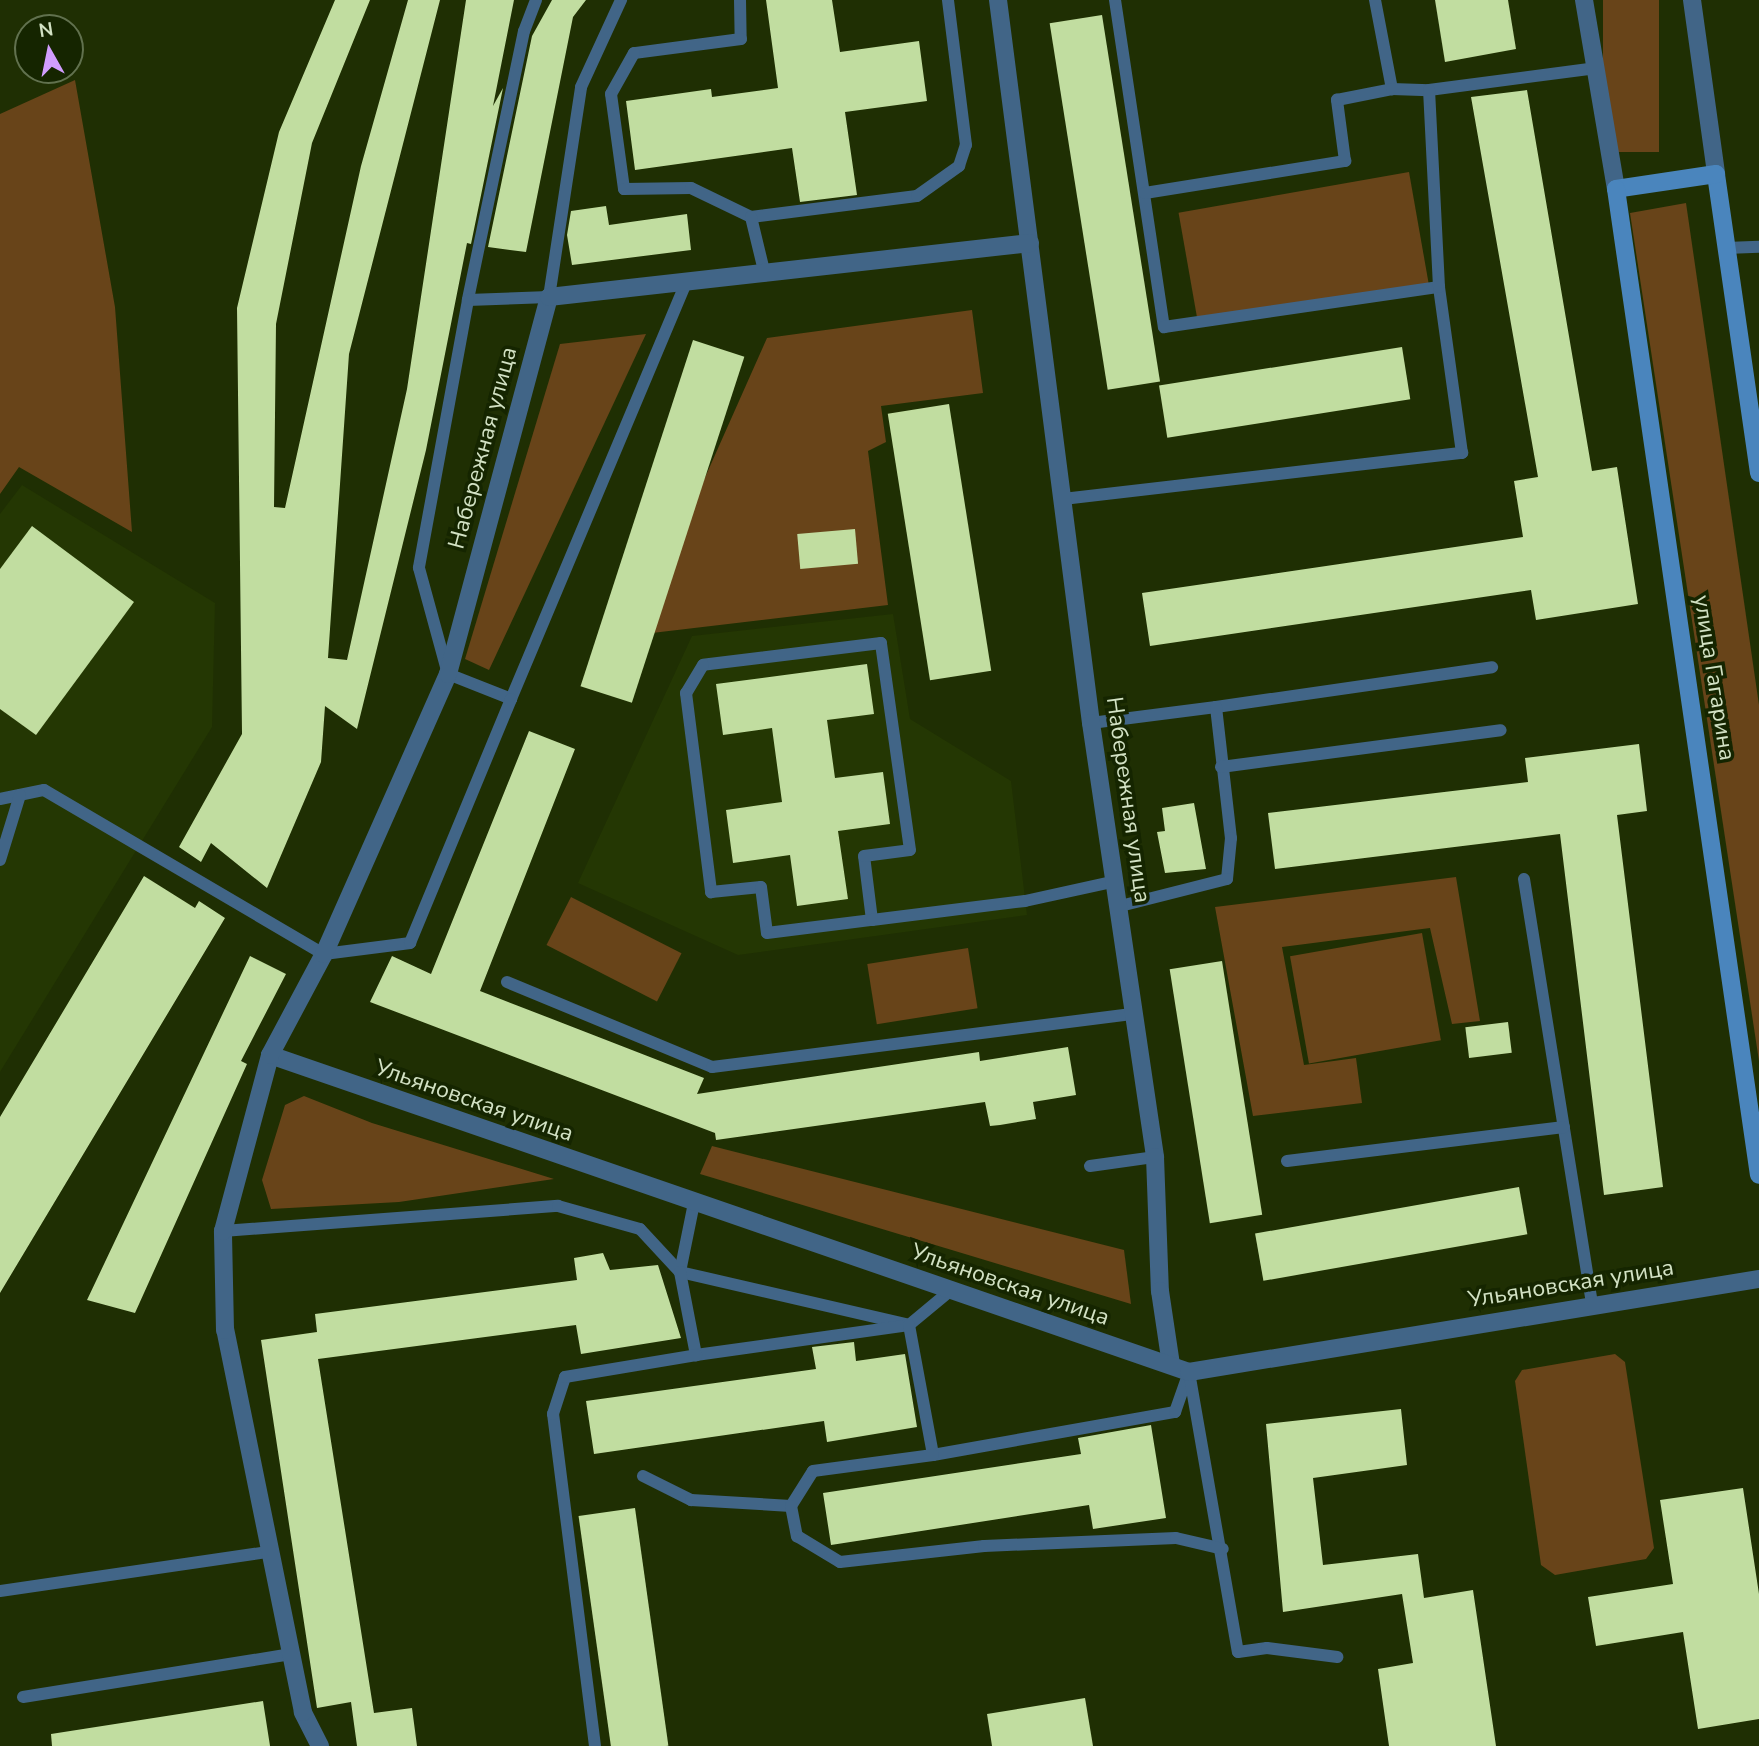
<!DOCTYPE html>
<meta charset="utf-8">
<style>
body{margin:0}
#map{position:relative;width:1759px;height:1746px;overflow:hidden;background:#1f2f03;font-family:"Nunito Sans",sans-serif}
div>[style]{position:absolute}
.built>*{inset:0;background:#243703}
.green>*{inset:0;background:#684419;transform-origin:0 0}
.building>*{inset:0;background:#c1dda0;transform-origin:0 0}
.lane>*{height:12px;margin:-6px;padding:0 6px;transform-origin:6px;border-radius:6px;background:#416587}
.street>*{height:18px;margin:-9px;padding:0 9px;transform-origin:9px;border-radius:9px;background:#416587}
.secondary>*{height:18px;margin:-9px;padding:0 9px;transform-origin:9px;border-radius:9px;background:#4a85bd}
span{translate:-50% -50%;white-space:nowrap;text-align:center;line-height:1.15;-webkit-text-stroke:7px #152500;paint-order:stroke}
.street-label{font-size:23px;color:#d3e2c4}
.north{position:absolute;left:14px;top:14px;width:70px;height:70px;box-sizing:border-box;background:#152500;border:2px solid #61714e;border-radius:50%;rotate:351deg;font-size:19px;font-weight:700;line-height:28px;text-align:center;color:#d3e2c4}
.north::after{content:'';display:block;margin:auto;width:24px;height:32px;background:#d19dfe;clip-path:polygon(50% 0,100% 100%,50% 72%,0 100%)}
</style>
<div id="map">
<div class="built">
<div style="clip-path:polygon(22px 485px,215px 603px,212px 727px,0 1072px,0 514px)"></div>
<div style="clip-path:polygon(893px 614px,910px 719px,1011px 781px,1027px 915px,738px 955px,578px 883px,692px 636px)"></div>
</div>
<div class="green">
<div style="left:1603px;top:0;width:56px;height:152px"></div>
<div style="clip-path:polygon(75px 80px,115px 307px,132px 532px,19px 467px,0 494px,0 114px)"></div>
<div style="left:1409px;top:172px;width:115px;height:234px;rotate:80deg"></div>
<div style="clip-path:polygon(1686px 203px,1759px 705px,1759px 1061px,1630px 213px)"></div>
<div style="clip-path:polygon(972px 310px,983px 393px,881px 406px,886px 442px,868px 451px,888px 605px,635px 635px,767px 338px)"></div>
<div style="clip-path:polygon(646px 334px,489px 670px,465px 659px,560px 344px)"></div>
<div style="clip-path:polygon(1456px 877px,1480px 1021px,1452px 1024px,1430px 928px,1282px 947px,1304px 1065px,1356px 1058px,1362px 1103px,1253px 1116px,1215px 907px)"></div>
<div style="left:571px;top:897px;width:124px;height:54px;rotate:27deg"></div>
<div style="left:1422px;top:933px;width:109px;height:134px;rotate:80deg"></div>
<div style="left:968px;top:948px;width:61px;height:102px;rotate:81deg"></div>
<div style="clip-path:polygon(304px 1096px,372px 1123px,554px 1179px,399px 1202px,271px 1209px,262px 1180px,285px 1105px)"></div>
<div style="clip-path:polygon(712px 1146px,1124px 1250px,1131px 1304px,700px 1174px)"></div>
<div style="clip-path:polygon(1615px 1354px,1625px 1362px,1654px 1548px,1646px 1559px,1555px 1575px,1541px 1565px,1515px 1381px,1522px 1370px)"></div>
</div>
<div class="building">
<div style="clip-path:polygon(335px 0,370px 0,312px 143px,276px 324px,274px 507px,285px 508px,361px 166px,408px 0,440px 0,349px 354px,328px 658px,347px 660px,407px 389px,466px 0,514px 0,493px 106px,503px 88px,471px 244px,467px 243px,426px 450px,357px 729px,325px 706px,321px 762px,267px 888px,211px 843px,201px 862px,179px 847px,242px 734px,237px 308px,279px 132px)"></div>
<div style="clip-path:polygon(552px 0,586px 0,573px 17px,526px 252px,488px 247px,532px 36px)"></div>
<div style="clip-path:polygon(766px 0,832px 0,840px 52px,919px 41px,927px 101px,845px 112px,857px 195px,800px 202px,792px 148px,635px 170px,626px 101px,711px 89px,712px 97px,778px 88px)"></div>
<div style="clip-path:polygon(1435px 0,1508px 0,1516px 49px,1445px 62px)"></div>
<div style="left:1102px;top:15px;width:371px;height:53px;rotate:81deg"></div>
<div style="clip-path:polygon(1527px 90px,1592px 471px,1617px 467px,1638px 604px,1536px 620px,1531px 590px,1150px 646px,1142px 593px,1523px 537px,1514px 481px,1538px 477px,1471px 97px)"></div>
<div style="clip-path:polygon(606px 206px,609px 225px,687px 214px,691px 250px,572px 265px,567px 235px,571px 211px)"></div>
<div style="left:693px;top:340px;width:54px;height:364px;rotate:18deg"></div>
<div style="left:1402px;top:347px;width:53px;height:246px;rotate:81deg"></div>
<div style="left:949px;top:404px;width:270px;height:62px;rotate:81deg"></div>
<div style="clip-path:polygon(32px 526px,134px 602px,36px 735px,0 709px,0 569px)"></div>
<div style="left:855px;top:529px;width:35px;height:58px;rotate:85deg"></div>
<div style="clip-path:polygon(867px 664px,874px 714px,827px 720px,835px 778px,883px 772px,890px 824px,838px 831px,848px 899px,797px 906px,790px 855px,733px 863px,726px 810px,782px 802px,772px 728px,723px 735px,716px 684px)"></div>
<div style="clip-path:polygon(529px 731px,575px 749px,480px 991px,704px 1078px,697px 1094px,979px 1052px,980px 1061px,1068px 1047px,1076px 1095px,1033px 1102px,1036px 1119px,1000px 1125px,990px 1126px,985px 1102px,716px 1140px,715px 1133px,370px 1002px,392px 956px,431px 974px)"></div>
<div style="clip-path:polygon(1639px 744px,1647px 811px,1617px 815px,1663px 1187px,1604px 1195px,1560px 834px,1275px 869px,1268px 813px,1528px 782px,1525px 758px)"></div>
<div style="clip-path:polygon(1194px 803px,1206px 869px,1165px 873px,1157px 832px,1165px 831px,1162px 808px)"></div>
<div style="clip-path:polygon(144px 876px,195px 908px,199px 901px,225px 918px,0 1293px,0 1117px)"></div>
<div style="clip-path:polygon(250px 956px,286px 974px,241px 1061px,247px 1064px,135px 1313px,87px 1300px)"></div>
<div style="left:1222px;top:961px;width:257px;height:53px;rotate:81deg"></div>
<div style="left:1508px;top:1022px;width:31px;height:43px;rotate:83deg"></div>
<div style="left:1519px;top:1187px;width:48px;height:268px;rotate:80deg"></div>
<div style="clip-path:polygon(603px 1253px,610px 1270px,658px 1265px,681px 1338px,581px 1354px,576px 1325px,318px 1359px,374px 1713px,412px 1708px,417px 1746px,357px 1746px,351px 1702px,317px 1708px,261px 1340px,317px 1332px,315px 1314px,577px 1280px,574px 1258px)"></div>
<div style="clip-path:polygon(854px 1342px,856px 1361px,905px 1354px,917px 1427px,827px 1442px,824px 1421px,594px 1454px,586px 1401px,816px 1369px,812px 1347px)"></div>
<div style="clip-path:polygon(1401px 1409px,1407px 1465px,1313px 1478px,1323px 1565px,1418px 1554px,1424px 1598px,1473px 1590px,1496px 1746px,1389px 1746px,1378px 1669px,1413px 1663px,1402px 1594px,1283px 1612px,1266px 1424px)"></div>
<div style="clip-path:polygon(1151px 1425px,1166px 1518px,1093px 1529px,1089px 1505px,831px 1545px,823px 1493px,1081px 1454px,1078px 1438px)"></div>
<div style="clip-path:polygon(1743px 1488px,1759px 1594px,1759px 1719px,1698px 1729px,1683px 1632px,1596px 1646px,1588px 1597px,1673px 1584px,1660px 1500px)"></div>
<div style="left:635px;top:1508px;width:240px;height:57px;rotate:82deg"></div>
<div style="clip-path:polygon(1085px 1698px,1093px 1746px,992px 1746px,987px 1714px)"></div>
<div style="clip-path:polygon(263px 1701px,270px 1746px,52px 1746px,51px 1734px)"></div>
</div>
<div class="lane">
<div style="left:536px;top:0;width:33px;rotate:111deg"></div>
<div style="left:524px;top:31px;width:275px;rotate:101.8deg"></div>
<div style="left:468px;top:300px;width:81px;rotate:-2.1deg"></div>
<div style="left:549px;top:297px;width:212px;rotate:-81.3deg"></div>
<div style="left:581px;top:87px;width:96px;rotate:-65.3deg"></div>
<div style="left:740px;top:0;width:39px;rotate:89deg"></div>
<div style="left:741px;top:39px;width:108px;rotate:172.5deg"></div>
<div style="left:634px;top:53px;width:47px;rotate:119.3deg"></div>
<div style="left:611px;top:94px;width:96px;rotate:82.2deg"></div>
<div style="left:624px;top:189px;width:67px;rotate:-0.9deg"></div>
<div style="left:691px;top:188px;width:67px;rotate:25.8deg"></div>
<div style="left:751px;top:217px;width:167px;rotate:-7.2deg"></div>
<div style="left:917px;top:196px;width:52px;rotate:-35.5deg"></div>
<div style="left:959px;top:166px;width:22px;rotate:-72deg"></div>
<div style="left:966px;top:145px;width:146px;rotate:-97.1deg"></div>
<div style="left:1115px;top:0;width:331px;rotate:81.5deg"></div>
<div style="left:1164px;top:327px;width:278px;rotate:-8.3deg"></div>
<div style="left:1375px;top:0;width:91px;rotate:79.2deg"></div>
<div style="left:1145px;top:193px;width:203px;rotate:-9.1deg"></div>
<div style="left:1345px;top:161px;width:62px;rotate:-97.5deg"></div>
<div style="left:1337px;top:100px;width:56px;rotate:-11.3deg"></div>
<div style="left:1392px;top:89px;width:37px;rotate:2deg"></div>
<div style="left:1429px;top:90px;width:167px;rotate:-7.5deg"></div>
<div style="left:751px;top:217px;width:60px;rotate:76.4deg"></div>
<div style="left:1726px;top:248px;width:33px;rotate:-2deg"></div>
<div style="left:468px;top:300px;width:272px;rotate:100.4deg"></div>
<div style="left:419px;top:568px;width:110px;rotate:74.7deg"></div>
<div style="left:448px;top:674px;width:68px;rotate:21.6deg"></div>
<div style="left:511px;top:699px;width:452px;rotate:-67.2deg"></div>
<div style="left:1063px;top:499px;width:402px;rotate:-6.6deg"></div>
<div style="left:1462px;top:453px;width:168px;rotate:-97.9deg"></div>
<div style="left:1439px;top:287px;width:197px;rotate:-92.9deg"></div>
<div style="left:1216px;top:707px;width:279px;rotate:-8.2deg"></div>
<div style="left:1091px;top:723px;width:126px;rotate:-7.3deg"></div>
<div style="left:1216px;top:707px;width:132px;rotate:83.5deg"></div>
<div style="left:1231px;top:838px;width:41px;rotate:95.6deg"></div>
<div style="left:1227px;top:879px;width:110px;rotate:165.8deg"></div>
<div style="left:1221px;top:767px;width:282px;rotate:-7.5deg"></div>
<div style="left:0;top:799px;width:45px;rotate:-11.6deg"></div>
<div style="left:44px;top:790px;width:324px;rotate:30.4deg"></div>
<div style="left:324px;top:954px;width:87px;rotate:-7.3deg"></div>
<div style="left:410px;top:943px;width:264px;rotate:-67.5deg"></div>
<div style="left:0;top:860px;width:68px;rotate:-72.9deg"></div>
<div style="left:1524px;top:879px;width:431px;rotate:80.9deg"></div>
<div style="left:872px;top:920px;width:64px;rotate:-97.1deg"></div>
<div style="left:864px;top:856px;width:46px;rotate:-7.4deg"></div>
<div style="left:910px;top:850px;width:209px;rotate:-98deg"></div>
<div style="left:881px;top:643px;width:179px;rotate:173deg"></div>
<div style="left:703px;top:665px;width:33px;rotate:121deg"></div>
<div style="left:686px;top:693px;width:201px;rotate:82.8deg"></div>
<div style="left:711px;top:892px;width:50px;rotate:-5.7deg"></div>
<div style="left:761px;top:887px;width:46px;rotate:82.6deg"></div>
<div style="left:767px;top:933px;width:106px;rotate:-7.1deg"></div>
<div style="left:872px;top:920px;width:154px;rotate:-7.1deg"></div>
<div style="left:1025px;top:901px;width:94px;rotate:-12.3deg"></div>
<div style="left:507px;top:982px;width:222px;rotate:22.5deg"></div>
<div style="left:712px;top:1067px;width:423px;rotate:-7.2deg"></div>
<div style="left:1287px;top:1161px;width:279px;rotate:-7deg"></div>
<div style="left:1090px;top:1166px;width:66px;rotate:-7.9deg"></div>
<div style="left:694px;top:1203px;width:70px;rotate:101.5deg"></div>
<div style="left:680px;top:1272px;width:235px;rotate:13deg"></div>
<div style="left:909px;top:1325px;width:53px;rotate:-39.7deg"></div>
<div style="left:223px;top:1231px;width:336px;rotate:-4.3deg"></div>
<div style="left:558px;top:1206px;width:85px;rotate:15.7deg"></div>
<div style="left:640px;top:1229px;width:59px;rotate:47.1deg"></div>
<div style="left:680px;top:1272px;width:85px;rotate:79.1deg"></div>
<div style="left:696px;top:1355px;width:215px;rotate:-8deg"></div>
<div style="left:909px;top:1325px;width:132px;rotate:79.5deg"></div>
<div style="left:933px;top:1455px;width:246px;rotate:-10.1deg"></div>
<div style="left:1175px;top:1412px;width:42px;rotate:-70.7deg"></div>
<div style="left:1189px;top:1372px;width:284px;rotate:80.1deg"></div>
<div style="left:1238px;top:1652px;width:29px;rotate:-8deg"></div>
<div style="left:1267px;top:1648px;width:71px;rotate:7.3deg"></div>
<div style="left:643px;top:1476px;width:54px;rotate:26.6deg"></div>
<div style="left:691px;top:1500px;width:100px;rotate:3.4deg"></div>
<div style="left:791px;top:1506px;width:41px;rotate:-57.8deg"></div>
<div style="left:813px;top:1471px;width:121px;rotate:-7.6deg"></div>
<div style="left:791px;top:1506px;width:31px;rotate:79deg"></div>
<div style="left:797px;top:1536px;width:50px;rotate:31.2deg"></div>
<div style="left:840px;top:1562px;width:145px;rotate:-6.3deg"></div>
<div style="left:984px;top:1546px;width:192px;rotate:-2.4deg"></div>
<div style="left:1176px;top:1538px;width:48px;rotate:13.2deg"></div>
<div style="left:0;top:1591px;width:271px;rotate:-8.3deg"></div>
<div style="left:23px;top:1697px;width:270px;rotate:-9.1deg"></div>
<div style="left:595px;top:1746px;width:335px;rotate:-97.2deg"></div>
<div style="left:553px;top:1414px;width:39px;rotate:-72deg"></div>
<div style="left:565px;top:1377px;width:133px;rotate:-9.5deg"></div>
</div>
<div class="street">
<div style="left:998px;top:0;width:729px;rotate:82.67deg"></div>
<div style="left:1091px;top:723px;width:439px;rotate:81.6deg"></div>
<div style="left:1155px;top:1157px;width:134px;rotate:87.9deg"></div>
<div style="left:1160px;top:1291px;width:75px;rotate:81.5deg"></div>
<div style="left:1584px;top:0;width:192px;rotate:80.4deg"></div>
<div style="left:1692px;top:0;width:176px;rotate:82.1deg"></div>
<div style="left:270px;top:1055px;width:972px;rotate:19.03deg"></div>
<div style="left:1189px;top:1372px;width:578px;rotate:-9.27deg"></div>
<div style="left:320px;top:1746px;width:38px;rotate:-117deg"></div>
<div style="left:303px;top:1712px;width:390px;rotate:-101.5deg"></div>
<div style="left:225px;top:1330px;width:99px;rotate:-91.2deg"></div>
<div style="left:223px;top:1231px;width:182px;rotate:-75deg"></div>
<div style="left:270px;top:1055px;width:115px;rotate:-61.9deg"></div>
<div style="left:324px;top:954px;width:306px;rotate:-66.1deg"></div>
<div style="left:448px;top:674px;width:390px;rotate:-75deg"></div>
<div style="left:549px;top:297px;width:484px;rotate:-6.4deg"></div>
</div>
<div class="secondary">
<div style="left:1759px;top:473px;width:302px;rotate:-98.2deg"></div>
<div style="left:1716px;top:174px;width:101px;rotate:171.5deg"></div>
<div style="left:1616px;top:189px;width:996px;rotate:81.75deg"></div>
</div>
<div class="street-label">
<span style="left:483px;top:448px;rotate:-75deg">Набережная улица</span>
<span style="left:1714px;top:678px;rotate:81deg">улица Гагарина</span>
<span style="left:1128px;top:800px;rotate:82deg">Набережная улица</span>
<span style="left:474px;top:1101px;rotate:19deg">Ульяновская улица</span>
<span style="left:1571px;top:1284px;rotate:-9deg">Ульяновская улица</span>
<span style="left:1010px;top:1285px;rotate:19deg">Ульяновская улица</span>
</div>
<div class="north">N</div>
</div>
